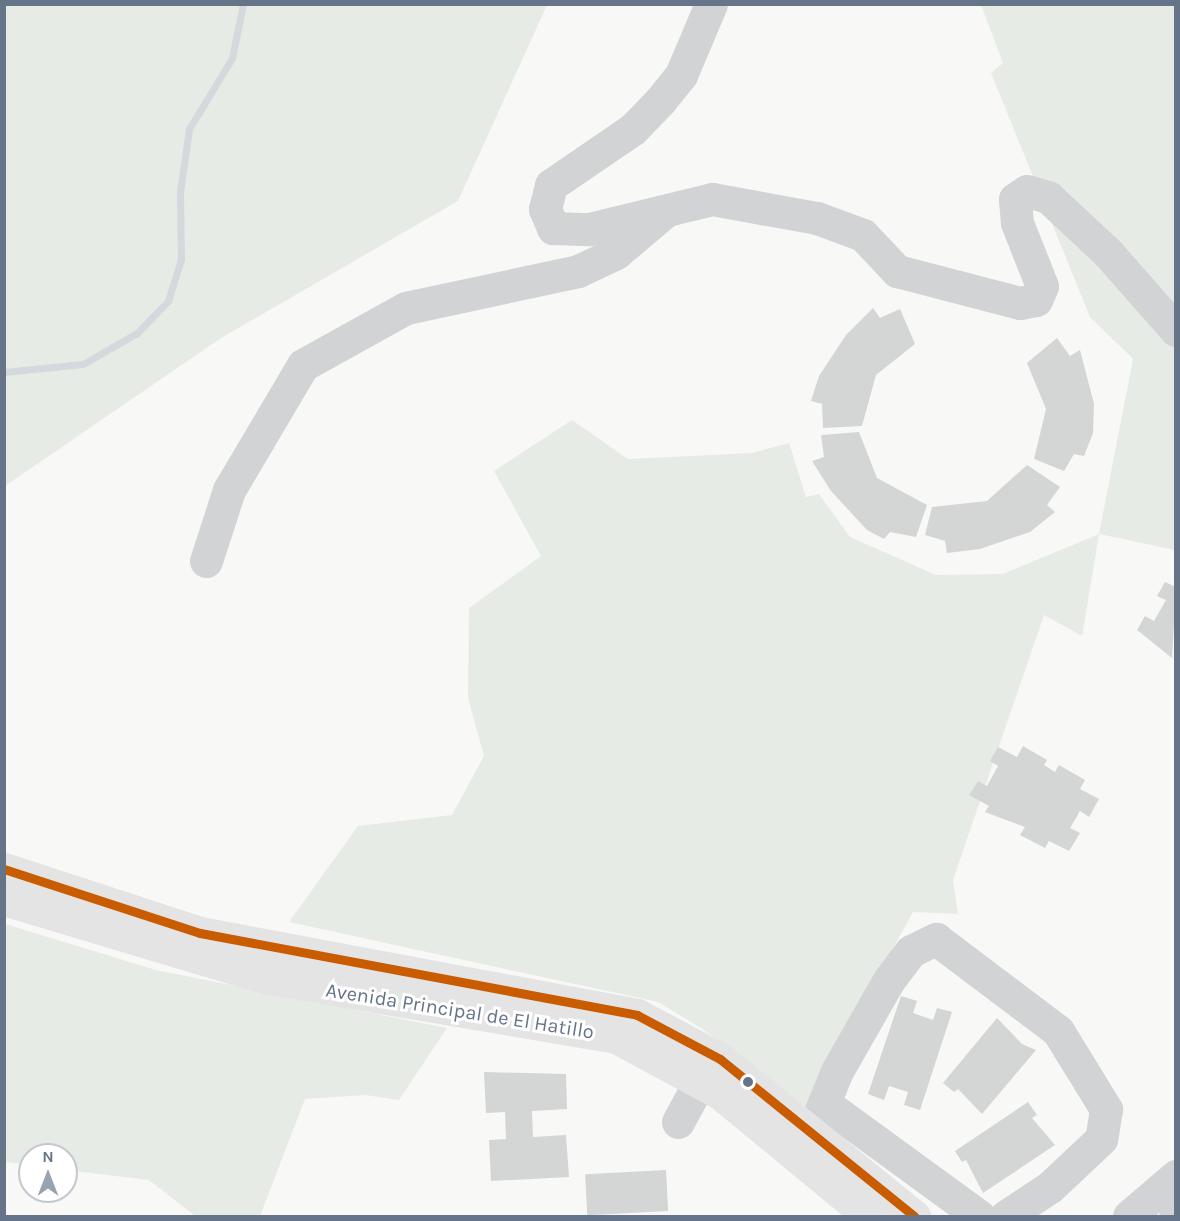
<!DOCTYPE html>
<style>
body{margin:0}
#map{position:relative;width:1180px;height:1221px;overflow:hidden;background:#f8f8f7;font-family:Karla,sans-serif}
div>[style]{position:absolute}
.green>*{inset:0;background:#e7ebe5}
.stream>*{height:7px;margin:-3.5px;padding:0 3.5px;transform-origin:3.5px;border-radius:3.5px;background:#d3d9dd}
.building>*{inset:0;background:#d4d5d5;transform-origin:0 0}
.minor>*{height:33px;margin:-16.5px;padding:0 16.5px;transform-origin:16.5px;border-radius:16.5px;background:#d2d3d4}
.major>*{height:33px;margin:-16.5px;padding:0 16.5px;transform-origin:16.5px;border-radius:16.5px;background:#e4e4e5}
.bus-1>*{height:9px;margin:-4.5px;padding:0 4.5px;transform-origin:4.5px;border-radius:4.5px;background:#c95b00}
.dots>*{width:16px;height:16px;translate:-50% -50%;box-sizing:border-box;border:3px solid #fff;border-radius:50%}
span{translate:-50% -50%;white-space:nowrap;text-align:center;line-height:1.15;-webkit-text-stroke:6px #fff;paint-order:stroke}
.street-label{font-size:20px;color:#667489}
.frame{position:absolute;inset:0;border:6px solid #667489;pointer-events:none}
.north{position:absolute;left:18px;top:1143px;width:60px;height:60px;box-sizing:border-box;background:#fff;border:2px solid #c2c7d0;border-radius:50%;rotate:0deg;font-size:16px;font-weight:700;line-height:24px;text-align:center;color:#667489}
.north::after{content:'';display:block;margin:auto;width:21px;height:27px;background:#99a2b0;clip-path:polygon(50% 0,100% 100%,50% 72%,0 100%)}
</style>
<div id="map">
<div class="green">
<div style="clip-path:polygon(5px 4px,547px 4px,547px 5px,458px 201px,221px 338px,5px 486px)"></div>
<div style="clip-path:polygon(981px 5px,1175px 5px,1175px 550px,1099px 534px,1082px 636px,1044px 615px,953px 880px,958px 914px,913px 912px,806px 1107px,704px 1030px,658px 1002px,289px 922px,358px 826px,452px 815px,484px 756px,468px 698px,469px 608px,541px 556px,494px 471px,572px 420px,628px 459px,752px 453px,789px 443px,806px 497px,819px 494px,850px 537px,936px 575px,1003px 574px,1099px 534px,1133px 359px,1090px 317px,991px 73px,1003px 63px)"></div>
<div style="clip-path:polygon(5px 924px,156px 970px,447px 1028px,399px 1100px,365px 1095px,305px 1099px,260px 1216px,195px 1216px,149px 1180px,66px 1170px,66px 1155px,30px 1155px,30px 1165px,5px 1162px)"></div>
</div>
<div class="stream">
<div style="left:4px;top:372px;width:79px;rotate:-5.8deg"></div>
<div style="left:83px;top:364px;width:62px;rotate:-29.9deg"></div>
<div style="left:137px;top:333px;width:45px;rotate:-45.9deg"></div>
<div style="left:168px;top:301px;width:44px;rotate:-72.8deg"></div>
<div style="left:181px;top:259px;width:67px;rotate:-90.9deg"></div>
<div style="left:180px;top:192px;width:64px;rotate:-81.9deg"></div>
<div style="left:189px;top:129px;width:83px;rotate:-58.8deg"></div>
<div style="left:232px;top:58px;width:55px;rotate:-78.5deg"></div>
</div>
<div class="building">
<div style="clip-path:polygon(873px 308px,880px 318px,900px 309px,915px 344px,876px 375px,862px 426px,823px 428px,822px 404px,811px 401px,819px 376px,846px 335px)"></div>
<div style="clip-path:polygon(1057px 338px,1070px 356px,1080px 350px,1094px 404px,1093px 433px,1084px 456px,1074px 454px,1064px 471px,1034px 459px,1046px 409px,1027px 363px)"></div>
<div style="clip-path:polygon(859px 432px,877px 478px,927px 505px,916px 537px,890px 532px,884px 539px,867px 530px,831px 491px,812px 461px,824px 457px,821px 435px)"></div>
<div style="clip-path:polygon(1027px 465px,1060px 487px,1047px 505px,1055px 512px,1030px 532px,980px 549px,947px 553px,945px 541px,925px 535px,932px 507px,987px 501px)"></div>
<div style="clip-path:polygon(1165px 582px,1176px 587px,1172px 658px,1137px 630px,1145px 616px,1154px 621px,1166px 600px,1157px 596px)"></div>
<div style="clip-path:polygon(1023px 746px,1047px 760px,1044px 765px,1055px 772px,1059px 765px,1085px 780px,1080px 789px,1099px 799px,1089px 817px,1080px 811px,1070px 828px,1080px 833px,1069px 851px,1049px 841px,1045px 848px,1020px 835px,1025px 827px,985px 812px,989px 806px,969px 795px,978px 781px,987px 786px,998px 766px,990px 761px,998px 747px,1017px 757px)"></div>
<div style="clip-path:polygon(901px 996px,917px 1001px,913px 1013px,933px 1020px,937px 1008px,952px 1012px,920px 1110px,904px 1105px,908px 1092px,889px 1086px,884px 1100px,868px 1094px)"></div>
<div style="clip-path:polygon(997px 1018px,1022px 1044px,1036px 1050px,982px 1114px,958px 1089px,954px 1092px,943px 1083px)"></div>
<div style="clip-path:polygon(484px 1072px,566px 1074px,567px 1109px,532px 1111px,533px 1137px,566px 1135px,569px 1177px,491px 1181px,489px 1140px,506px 1139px,505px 1112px,486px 1113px)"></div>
<div style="clip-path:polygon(1028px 1102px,1037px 1115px,1032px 1118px,1055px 1145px,983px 1193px,966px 1160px,962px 1162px,955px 1151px)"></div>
<div style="left:666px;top:1170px;width:41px;height:81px;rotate:87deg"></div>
</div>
<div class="minor">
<div style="left:711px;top:4px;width:77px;rotate:112.9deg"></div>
<div style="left:681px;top:75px;width:32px;rotate:129deg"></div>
<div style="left:661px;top:100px;width:40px;rotate:134deg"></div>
<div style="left:633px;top:129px;width:99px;rotate:145.7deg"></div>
<div style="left:551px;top:185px;width:25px;rotate:104deg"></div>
<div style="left:545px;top:209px;width:21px;rotate:67deg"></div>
<div style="left:553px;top:228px;width:36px;rotate:2deg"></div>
<div style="left:589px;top:229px;width:127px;rotate:-13.7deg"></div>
<div style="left:712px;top:199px;width:107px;rotate:10.3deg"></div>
<div style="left:817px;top:218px;width:49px;rotate:20.3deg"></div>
<div style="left:863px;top:235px;width:50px;rotate:46.6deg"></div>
<div style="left:897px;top:271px;width:127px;rotate:14.6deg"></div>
<div style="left:1020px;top:303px;width:16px;rotate:-11deg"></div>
<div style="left:1036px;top:300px;width:15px;rotate:-67deg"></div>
<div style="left:1042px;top:286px;width:68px;rotate:-111.6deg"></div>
<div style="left:1017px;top:223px;width:24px;rotate:-95deg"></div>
<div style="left:1015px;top:199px;width:14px;rotate:-34deg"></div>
<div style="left:1027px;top:191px;width:22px;rotate:16deg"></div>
<div style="left:1048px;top:197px;width:82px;rotate:43deg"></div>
<div style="left:1108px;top:253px;width:103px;rotate:48.6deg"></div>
<div style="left:206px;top:561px;width:75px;rotate:-72.1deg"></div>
<div style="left:229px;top:490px;width:145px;rotate:-59.4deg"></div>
<div style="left:303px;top:365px;width:118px;rotate:-29deg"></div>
<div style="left:406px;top:308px;width:176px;rotate:-12.1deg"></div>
<div style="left:578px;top:271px;width:42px;rotate:-25.3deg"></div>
<div style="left:616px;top:253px;width:60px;rotate:-40.3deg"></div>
<div style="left:824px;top:1103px;width:192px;rotate:36.1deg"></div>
<div style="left:678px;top:1122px;width:47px;rotate:-61.8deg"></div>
<div style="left:812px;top:1132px;width:66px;rotate:-67.7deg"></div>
<div style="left:837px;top:1071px;width:105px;rotate:-60.3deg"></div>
<div style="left:889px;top:980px;width:36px;rotate:-53deg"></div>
<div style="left:911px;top:951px;width:28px;rotate:-26deg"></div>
<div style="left:936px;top:939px;width:153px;rotate:37deg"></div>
<div style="left:1058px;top:1031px;width:92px;rotate:58.4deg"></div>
<div style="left:1106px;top:1109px;width:30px;rotate:99deg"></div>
<div style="left:1101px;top:1139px;width:70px;rotate:136.7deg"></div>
<div style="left:1050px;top:1187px;width:53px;rotate:146.6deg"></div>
<div style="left:1129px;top:1216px;width:62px;rotate:-40.4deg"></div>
<div style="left:1175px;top:1216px;width:1px"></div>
</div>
<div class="major">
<div style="left:4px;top:869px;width:206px;rotate:18.1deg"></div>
<div style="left:200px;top:933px;width:445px;rotate:10.6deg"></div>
<div style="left:637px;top:1015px;width:94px;rotate:27.9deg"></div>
<div style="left:720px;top:1059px;width:250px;rotate:39deg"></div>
<div style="left:4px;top:899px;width:276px;rotate:16.7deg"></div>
<div style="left:268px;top:978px;width:353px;rotate:9.6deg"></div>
<div style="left:616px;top:1037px;width:118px;rotate:28.3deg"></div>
<div style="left:720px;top:1093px;width:193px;rotate:39.5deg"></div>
</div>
<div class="bus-1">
<div style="left:4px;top:869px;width:206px;rotate:18.1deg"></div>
<div style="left:200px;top:933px;width:445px;rotate:10.6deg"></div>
<div style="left:637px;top:1015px;width:94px;rotate:27.9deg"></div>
<div style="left:720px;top:1059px;width:250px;rotate:39deg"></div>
</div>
<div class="dots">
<div style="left:748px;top:1082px;background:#667489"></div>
</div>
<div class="street-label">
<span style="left:460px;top:1011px;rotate:9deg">Avenida Principal de El Hatillo</span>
</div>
<div class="frame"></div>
<div class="north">N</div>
</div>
